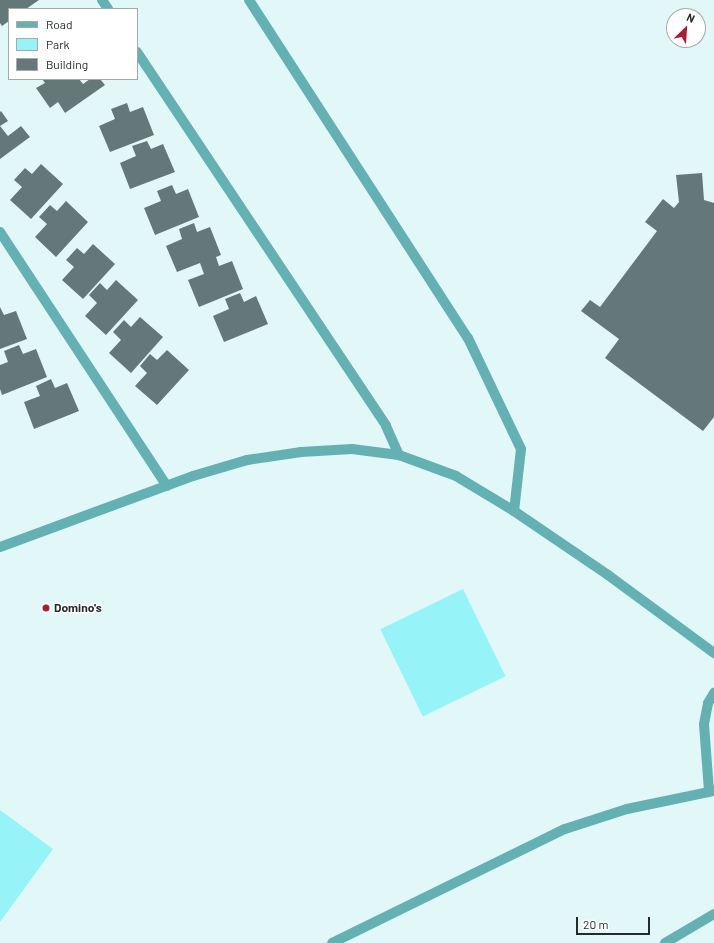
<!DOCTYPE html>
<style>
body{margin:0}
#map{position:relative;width:714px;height:943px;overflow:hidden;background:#e1f7f8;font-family:Barlow,sans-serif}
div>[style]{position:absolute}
.green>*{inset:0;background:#96f4f9;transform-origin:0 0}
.building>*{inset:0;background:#657879}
.lane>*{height:10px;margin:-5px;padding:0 5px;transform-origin:5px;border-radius:5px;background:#64b1b4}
.street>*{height:10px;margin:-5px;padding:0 5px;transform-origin:5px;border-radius:5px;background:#64b1b4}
.dots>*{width:11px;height:11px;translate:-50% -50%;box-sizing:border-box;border:2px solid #fff;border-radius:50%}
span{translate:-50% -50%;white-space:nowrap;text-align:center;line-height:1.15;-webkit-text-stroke:3px #fff;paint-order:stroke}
.poi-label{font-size:12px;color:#232b2c;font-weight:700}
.left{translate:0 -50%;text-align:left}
.legend{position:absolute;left:8px;top:8px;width:130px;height:72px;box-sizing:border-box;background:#fff;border:1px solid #a7aaab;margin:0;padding:5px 7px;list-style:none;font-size:12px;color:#232b2c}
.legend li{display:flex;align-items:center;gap:8px;height:20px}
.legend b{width:20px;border:1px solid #a7aaab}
.north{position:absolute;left:666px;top:8px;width:40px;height:40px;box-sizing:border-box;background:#fff;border:1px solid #a7aaab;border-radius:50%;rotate:25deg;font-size:11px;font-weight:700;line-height:16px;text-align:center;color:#232b2c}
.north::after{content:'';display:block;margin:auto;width:14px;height:18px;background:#af1b34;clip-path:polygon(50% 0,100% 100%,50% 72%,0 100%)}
.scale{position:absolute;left:576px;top:917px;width:74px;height:18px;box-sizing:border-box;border:2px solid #232b2c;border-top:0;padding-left:5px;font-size:12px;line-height:14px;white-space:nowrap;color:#232b2c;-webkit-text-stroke:3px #fff;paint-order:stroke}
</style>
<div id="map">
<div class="green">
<div style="left:463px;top:589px;width:97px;height:92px;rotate:64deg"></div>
<div style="clip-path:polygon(0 810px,53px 849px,0 922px)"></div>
</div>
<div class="building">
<div style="clip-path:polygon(0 0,39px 0,26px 9px,9px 9px,9px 21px,2px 26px,0 23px)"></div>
<div style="clip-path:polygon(42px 79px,79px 79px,83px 84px,90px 79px,100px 79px,105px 85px,65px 113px,58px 102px,50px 108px,36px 88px,45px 83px)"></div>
<div style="clip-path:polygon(127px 103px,130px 112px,143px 107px,154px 135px,110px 152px,99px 126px,115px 119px,111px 109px)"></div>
<div style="clip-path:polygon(1px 111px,8px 121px,0 126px,8px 136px,21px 126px,30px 137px,0 159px,0 112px)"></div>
<div style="clip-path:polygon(147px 141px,151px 149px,163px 144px,175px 172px,130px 189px,120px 163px,136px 156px,132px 146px)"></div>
<div style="clip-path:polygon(41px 164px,63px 184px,31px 219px,10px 200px,22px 187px,14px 180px,25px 168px,32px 174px)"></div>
<div style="clip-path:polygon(702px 173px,704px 200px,714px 203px,714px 417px,703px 431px,605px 358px,619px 339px,581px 311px,590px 300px,600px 307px,657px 231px,645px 222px,663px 199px,674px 208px,679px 202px,676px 175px)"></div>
<div style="clip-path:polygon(172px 185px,176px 194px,188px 189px,199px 217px,155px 235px,144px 208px,161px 201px,157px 191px)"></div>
<div style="clip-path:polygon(66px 201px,88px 222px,56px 257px,35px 237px,47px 224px,39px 217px,50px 205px,57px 211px)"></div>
<div style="clip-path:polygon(194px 223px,197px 232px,210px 227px,221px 255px,216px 257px,219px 266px,232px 261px,243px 289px,199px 307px,188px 280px,204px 274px,200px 263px,177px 272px,166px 246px,182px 239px,179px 229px)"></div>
<div style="clip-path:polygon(93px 244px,115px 264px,83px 299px,62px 280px,74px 267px,66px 260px,77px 248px,84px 254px)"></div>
<div style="clip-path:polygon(116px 280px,138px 300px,106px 335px,85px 316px,97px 303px,89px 295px,100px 283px,107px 290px)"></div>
<div style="clip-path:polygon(240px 293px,244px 302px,256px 296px,268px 324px,224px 342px,213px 316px,229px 309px,225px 299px)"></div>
<div style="clip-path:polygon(0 307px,4px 315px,16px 311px,27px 339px,0 349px)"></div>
<div style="clip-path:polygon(140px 317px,163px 337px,131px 373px,109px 353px,121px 340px,113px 332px,124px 320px,131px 327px)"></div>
<div style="clip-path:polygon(19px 345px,23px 354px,36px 349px,47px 377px,2px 395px,0 389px,0 365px,8px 362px,4px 351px)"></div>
<div style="clip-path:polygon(167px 350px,189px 370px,157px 405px,135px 386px,147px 373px,140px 366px,150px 354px,157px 360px)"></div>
<div style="clip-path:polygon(51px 379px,55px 388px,67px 383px,79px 411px,34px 429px,24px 402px,40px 396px,36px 386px)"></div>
</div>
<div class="lane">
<div style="left:665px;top:943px;width:57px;rotate:-30.6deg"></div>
</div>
<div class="street">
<div style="left:102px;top:0;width:11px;rotate:56deg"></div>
<div style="left:249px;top:0;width:403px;rotate:57.1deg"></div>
<div style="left:468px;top:338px;width:123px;rotate:64.5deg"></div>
<div style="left:521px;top:449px;width:62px;rotate:96.4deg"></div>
<div style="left:137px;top:52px;width:449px;rotate:56.3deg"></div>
<div style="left:386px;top:426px;width:32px;rotate:66deg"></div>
<div style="left:0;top:232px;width:304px;rotate:56.7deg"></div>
<div style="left:0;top:547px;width:206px;rotate:-20.2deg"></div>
<div style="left:193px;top:476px;width:56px;rotate:-16.5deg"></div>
<div style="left:247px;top:460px;width:55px;rotate:-8.4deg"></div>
<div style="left:301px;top:452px;width:51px;rotate:-3.4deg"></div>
<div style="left:352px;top:449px;width:47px;rotate:7.3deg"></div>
<div style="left:399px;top:455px;width:61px;rotate:20.2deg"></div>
<div style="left:456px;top:476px;width:68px;rotate:31.1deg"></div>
<div style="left:514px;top:511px;width:114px;rotate:34.2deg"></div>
<div style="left:608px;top:575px;width:132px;rotate:36.3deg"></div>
<div style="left:709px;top:791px;width:67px;rotate:-94.3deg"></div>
<div style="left:704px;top:724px;width:21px;rotate:-79deg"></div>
<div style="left:708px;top:703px;width:12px;rotate:-59deg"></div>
<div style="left:332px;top:943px;width:259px;rotate:-26.1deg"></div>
<div style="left:565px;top:829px;width:65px;rotate:-17.9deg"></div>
<div style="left:627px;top:809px;width:89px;rotate:-11.7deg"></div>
</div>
<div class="dots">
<div style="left:46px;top:608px;background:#af1b34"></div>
</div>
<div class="poi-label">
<span class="left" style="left:54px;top:608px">Domino's</span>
</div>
<ul class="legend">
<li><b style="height:5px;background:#64b1b4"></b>Road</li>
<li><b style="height:11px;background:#96f4f9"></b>Park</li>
<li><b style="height:11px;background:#657879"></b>Building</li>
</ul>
<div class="north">N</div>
<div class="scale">20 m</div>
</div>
